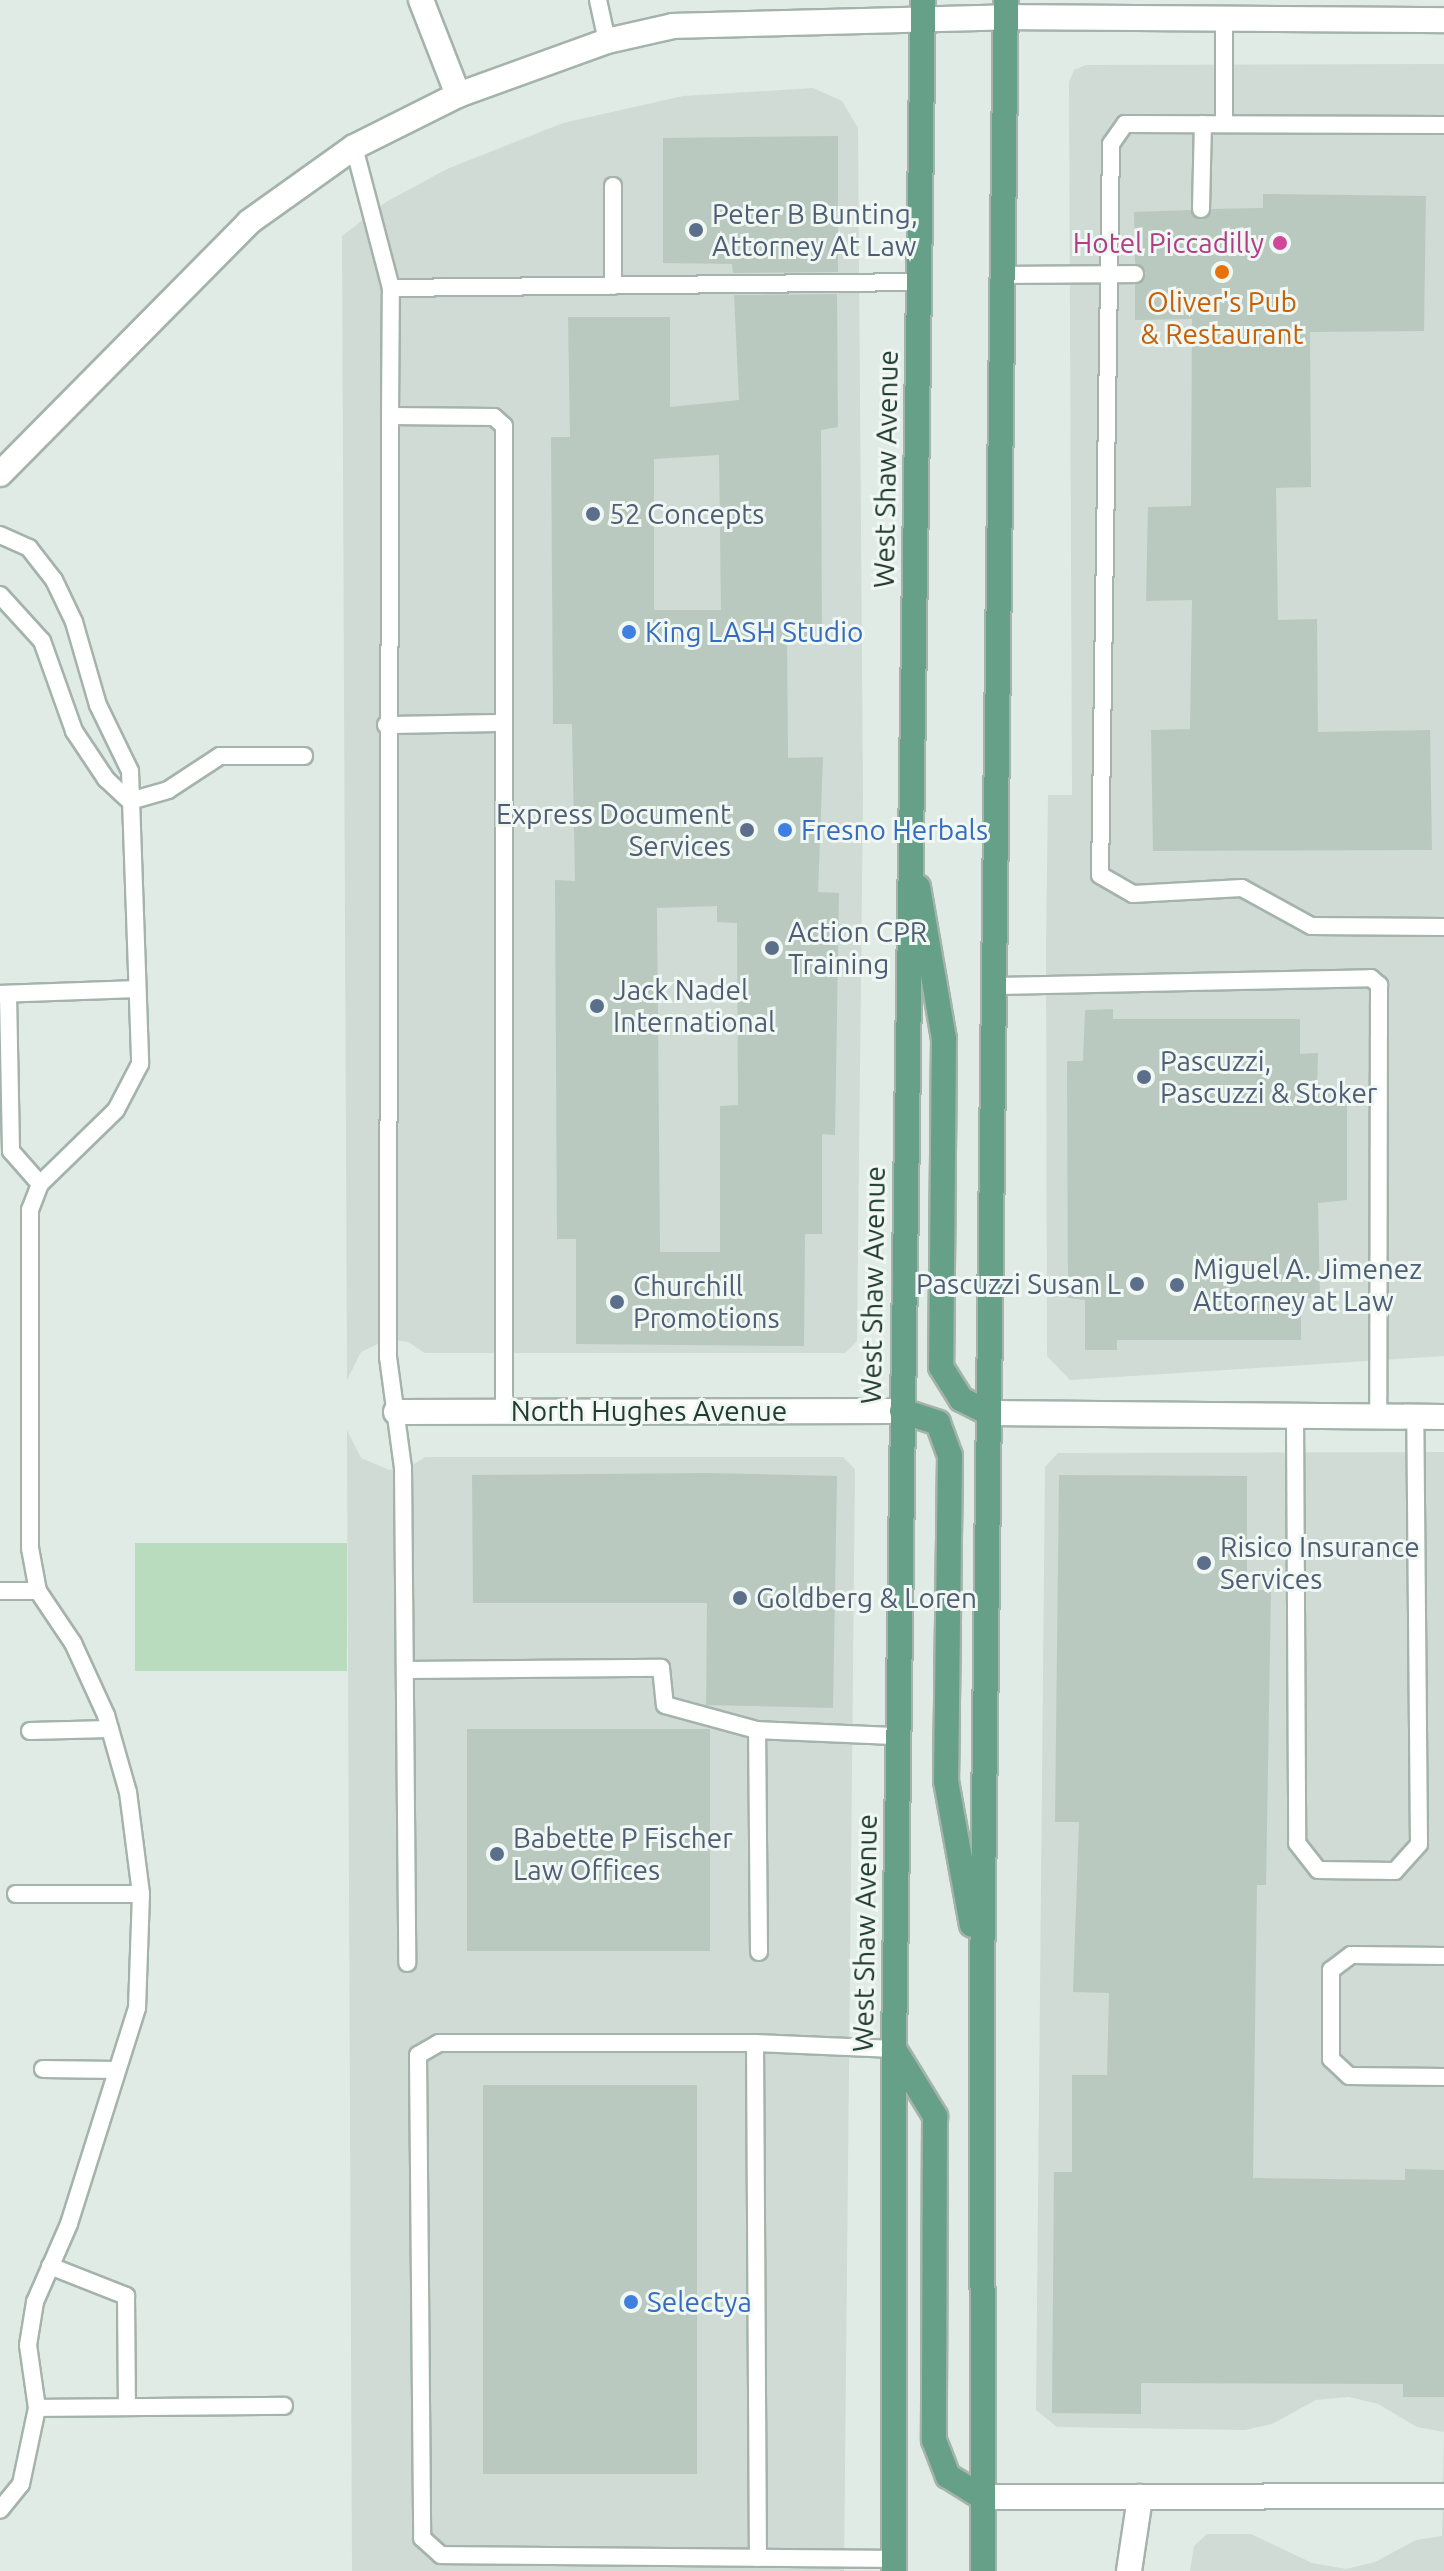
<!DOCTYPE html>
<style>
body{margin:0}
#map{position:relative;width:1444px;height:2571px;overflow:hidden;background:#e1ebe5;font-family:Ubuntu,sans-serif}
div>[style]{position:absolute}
.built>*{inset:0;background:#cfdbd4}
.green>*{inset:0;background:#badcbe;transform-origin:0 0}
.building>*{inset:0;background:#b9c9c0;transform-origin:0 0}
.roads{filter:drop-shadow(2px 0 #a4b3ab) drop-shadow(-2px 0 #a4b3ab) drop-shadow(0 2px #a4b3ab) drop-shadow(0 -2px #a4b3ab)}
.lane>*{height:16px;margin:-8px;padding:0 8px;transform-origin:8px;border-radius:8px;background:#fff}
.street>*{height:24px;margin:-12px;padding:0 12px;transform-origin:12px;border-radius:12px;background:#fff}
.secondary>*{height:24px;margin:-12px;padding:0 12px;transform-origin:12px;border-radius:12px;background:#fff}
.primary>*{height:24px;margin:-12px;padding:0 12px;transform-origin:12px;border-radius:12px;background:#66a088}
.dots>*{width:22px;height:22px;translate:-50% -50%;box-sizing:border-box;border:4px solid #f1f8f4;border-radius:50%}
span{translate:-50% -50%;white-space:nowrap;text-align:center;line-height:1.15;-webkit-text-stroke:6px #f1f8f4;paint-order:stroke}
.service-label{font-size:28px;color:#4e5e75}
.left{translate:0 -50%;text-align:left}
.right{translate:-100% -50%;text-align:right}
.hotel-label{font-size:28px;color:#b23c85}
.food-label{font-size:28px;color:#c56008}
.street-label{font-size:28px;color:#213c30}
.shop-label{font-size:28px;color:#366cbe}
</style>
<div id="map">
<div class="built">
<div style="clip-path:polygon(1444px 64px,1444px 1356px,1070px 1380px,1047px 1356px,1046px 946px,1048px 795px,1072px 795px,1069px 82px,1074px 70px,1086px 65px)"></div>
<div style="clip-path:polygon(813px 88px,842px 101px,858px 128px,863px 796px,857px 1341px,845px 1353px,425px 1353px,408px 1342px,388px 1339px,361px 1352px,347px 1380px,342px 236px,386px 202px,447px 169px,563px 123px,683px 96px)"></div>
<div style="clip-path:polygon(347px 1430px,361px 1458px,389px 1470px,408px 1468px,425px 1457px,843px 1457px,855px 1469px,844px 2571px,352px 2571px)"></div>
<div style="clip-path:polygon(1444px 1452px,1444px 2571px,1190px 2571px,1194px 2546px,1207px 2534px,1251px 2534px,1312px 2563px,1346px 2569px,1375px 2562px,1416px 2540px,1442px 2536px,1444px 2432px,1417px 2427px,1378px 2404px,1349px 2397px,1316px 2400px,1272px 2424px,1245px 2430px,1057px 2427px,1036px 2410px,1045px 1467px,1058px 1453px)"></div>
</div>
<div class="green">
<div style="left:135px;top:1543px;width:212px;height:128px"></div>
</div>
<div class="building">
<div style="clip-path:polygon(838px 136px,838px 272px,733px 273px,732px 264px,663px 263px,663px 138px)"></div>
<div style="clip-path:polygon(1263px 194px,1426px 196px,1424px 331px,1310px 332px,1311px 487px,1276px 488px,1278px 620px,1317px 619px,1318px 732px,1430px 730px,1432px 850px,1153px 851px,1151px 730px,1190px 729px,1192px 600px,1146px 601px,1148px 507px,1191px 506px,1192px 319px,1135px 320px,1135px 285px,1146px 273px,1135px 263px,1134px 212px,1190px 210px,1202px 220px,1212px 209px,1263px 208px)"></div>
<div style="clip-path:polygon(evenodd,837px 294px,838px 427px,821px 430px,822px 638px,787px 639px,788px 758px,823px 757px,818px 892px,839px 893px,835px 1135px,822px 1134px,822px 1234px,805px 1234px,804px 1346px,576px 1344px,576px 1239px,557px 1239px,555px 880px,575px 881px,572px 724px,553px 724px,551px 437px,570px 437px,568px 317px,670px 317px,670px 407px,739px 400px,734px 295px,837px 294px,719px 455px,721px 610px,654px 610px,654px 459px,719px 455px,837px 294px,717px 906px,717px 922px,737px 923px,738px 1105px,720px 1106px,720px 1252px,660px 1252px,657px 908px,717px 906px)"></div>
<div style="clip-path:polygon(1113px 1009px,1113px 1019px,1300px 1019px,1300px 1054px,1318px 1053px,1317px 1094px,1347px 1093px,1347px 1200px,1318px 1203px,1320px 1298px,1301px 1298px,1301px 1340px,1117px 1340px,1117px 1350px,1085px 1350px,1085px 1300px,1068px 1298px,1067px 1061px,1083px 1061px,1085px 1010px)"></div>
<div style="clip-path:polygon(707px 1473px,837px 1476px,833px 1708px,706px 1705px,707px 1603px,473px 1603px,472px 1475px)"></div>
<div style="clip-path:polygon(1059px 1475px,1247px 1476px,1247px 1590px,1271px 1590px,1266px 1885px,1257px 1885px,1253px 2178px,1405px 2180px,1405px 2169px,1444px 2170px,1444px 2397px,1403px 2397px,1403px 2384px,1141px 2383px,1141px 2414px,1052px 2413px,1054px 2172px,1072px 2172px,1072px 2075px,1107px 2075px,1109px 1993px,1073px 1992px,1079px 1822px,1055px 1822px)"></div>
<div style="left:467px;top:1729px;width:243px;height:222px"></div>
<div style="left:483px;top:2085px;width:214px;height:389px"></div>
</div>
<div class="roads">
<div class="lane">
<div style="left:598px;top:0;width:42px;rotate:77.6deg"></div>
<div style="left:1224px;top:19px;width:105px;rotate:90deg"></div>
<div style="left:1444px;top:125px;width:319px;rotate:-179.8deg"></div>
<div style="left:1125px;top:124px;width:24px;rotate:125deg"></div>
<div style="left:1111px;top:144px;width:731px;rotate:90.86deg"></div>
<div style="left:1100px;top:875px;width:38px;rotate:30deg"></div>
<div style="left:1133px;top:894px;width:109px;rotate:-3.2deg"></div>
<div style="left:1242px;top:888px;width:79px;rotate:28.8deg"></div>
<div style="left:1311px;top:926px;width:133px;rotate:0.4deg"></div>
<div style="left:354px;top:147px;width:146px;rotate:75.3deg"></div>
<div style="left:613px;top:186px;width:100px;rotate:90deg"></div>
<div style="left:1201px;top:209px;width:85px;rotate:-88.7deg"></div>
<div style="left:1006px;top:275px;width:129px;rotate:-0.4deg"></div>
<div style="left:390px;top:416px;width:941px;rotate:90.12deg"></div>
<div style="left:388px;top:1357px;width:112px;rotate:82.3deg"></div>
<div style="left:403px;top:1468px;width:495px;rotate:89.5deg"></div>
<div style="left:0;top:535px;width:32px;rotate:24deg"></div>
<div style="left:29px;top:548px;width:41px;rotate:52deg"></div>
<div style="left:54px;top:580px;width:47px;rotate:64.5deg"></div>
<div style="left:74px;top:622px;width:86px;rotate:73.9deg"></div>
<div style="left:98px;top:705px;width:73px;rotate:64.1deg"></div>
<div style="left:130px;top:771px;width:293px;rotate:88deg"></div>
<div style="left:140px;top:1064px;width:52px;rotate:117.6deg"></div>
<div style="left:116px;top:1110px;width:106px;rotate:135.8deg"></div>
<div style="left:40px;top:1184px;width:28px;rotate:111deg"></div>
<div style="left:30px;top:1210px;width:338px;rotate:90deg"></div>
<div style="left:30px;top:1548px;width:44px;rotate:79.5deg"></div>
<div style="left:38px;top:1591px;width:63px;rotate:56.1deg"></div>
<div style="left:73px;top:1643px;width:79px;rotate:65.4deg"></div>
<div style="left:106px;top:1715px;width:80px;rotate:74.1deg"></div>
<div style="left:128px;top:1792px;width:103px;rotate:82.7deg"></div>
<div style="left:141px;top:1894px;width:114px;rotate:92deg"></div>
<div style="left:137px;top:2008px;width:226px;rotate:107.5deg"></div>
<div style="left:69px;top:2224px;width:85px;rotate:113.6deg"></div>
<div style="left:35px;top:2302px;width:44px;rotate:99.2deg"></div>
<div style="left:28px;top:2345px;width:64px;rotate:81.9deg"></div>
<div style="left:37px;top:2408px;width:78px;rotate:101.9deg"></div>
<div style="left:21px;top:2484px;width:33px;rotate:129deg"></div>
<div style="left:0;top:595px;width:62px;rotate:47.6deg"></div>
<div style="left:42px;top:641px;width:96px;rotate:70.4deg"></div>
<div style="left:74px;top:731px;width:58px;rotate:56.3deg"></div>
<div style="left:106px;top:779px;width:33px;rotate:43deg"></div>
<div style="left:386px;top:725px;width:117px;rotate:-1deg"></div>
<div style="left:130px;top:801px;width:40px;rotate:-16deg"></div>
<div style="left:168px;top:790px;width:62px;rotate:-33.2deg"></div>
<div style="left:220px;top:756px;width:84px"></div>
<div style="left:998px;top:986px;width:373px;rotate:-1.2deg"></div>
<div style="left:1371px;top:978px;width:11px;rotate:41deg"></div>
<div style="left:1379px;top:985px;width:431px;rotate:90.1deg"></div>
<div style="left:0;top:994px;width:137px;rotate:-2.1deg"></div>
<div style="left:8px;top:994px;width:157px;rotate:88.9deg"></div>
<div style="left:11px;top:1151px;width:44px;rotate:48.7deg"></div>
<div style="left:504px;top:1411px;width:985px;rotate:-90deg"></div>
<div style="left:504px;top:426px;width:13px;rotate:-138deg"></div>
<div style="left:494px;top:417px;width:104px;rotate:-179.4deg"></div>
<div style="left:390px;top:416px;width:128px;rotate:-89.6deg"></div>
<div style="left:391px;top:288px;width:529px;rotate:-0.65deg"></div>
<div style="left:1295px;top:1415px;width:428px;rotate:89.7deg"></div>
<div style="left:1297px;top:1843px;width:34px;rotate:52deg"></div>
<div style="left:1318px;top:1870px;width:77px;rotate:0.7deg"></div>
<div style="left:1395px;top:1871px;width:36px;rotate:-48deg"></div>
<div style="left:1419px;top:1844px;width:428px;rotate:-90.5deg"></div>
<div style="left:0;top:1591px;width:38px"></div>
<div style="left:407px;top:1670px;width:254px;rotate:-0.5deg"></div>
<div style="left:661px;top:1668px;width:37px;rotate:84deg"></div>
<div style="left:665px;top:1705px;width:95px;rotate:15.2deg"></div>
<div style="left:30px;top:1731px;width:80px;rotate:-1.4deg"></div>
<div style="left:16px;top:1894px;width:125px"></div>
<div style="left:759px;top:1952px;width:222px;rotate:-90.5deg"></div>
<div style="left:757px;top:1730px;width:140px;rotate:2.5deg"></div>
<div style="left:1444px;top:1956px;width:93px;rotate:-179.4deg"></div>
<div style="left:1351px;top:1955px;width:25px;rotate:143deg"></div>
<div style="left:1331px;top:1970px;width:89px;rotate:90deg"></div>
<div style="left:1331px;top:2059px;width:25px;rotate:43deg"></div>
<div style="left:1349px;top:2076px;width:95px;rotate:0.6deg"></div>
<div style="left:755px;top:2043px;width:515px;rotate:89.67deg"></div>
<div style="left:894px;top:2049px;width:139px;rotate:-177.5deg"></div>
<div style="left:755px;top:2043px;width:316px;rotate:180deg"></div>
<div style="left:439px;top:2043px;width:24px;rotate:150deg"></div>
<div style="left:418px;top:2055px;width:483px;rotate:89.5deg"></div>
<div style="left:422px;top:2538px;width:25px;rotate:42deg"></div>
<div style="left:441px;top:2555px;width:453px;rotate:0.5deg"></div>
<div style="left:43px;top:2069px;width:74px;rotate:0.8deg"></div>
<div style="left:50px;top:2266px;width:82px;rotate:21.5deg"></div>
<div style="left:126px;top:2296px;width:111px;rotate:89.5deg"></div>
<div style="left:37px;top:2408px;width:247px;rotate:-0.5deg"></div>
</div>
<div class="street">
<div style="left:421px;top:0;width:102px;rotate:68.7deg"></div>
<div style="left:1006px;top:17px;width:438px;rotate:0.4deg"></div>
<div style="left:396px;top:1412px;width:506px;rotate:-0.11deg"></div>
<div style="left:989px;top:1413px;width:455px;rotate:0.5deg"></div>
<div style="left:981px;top:2497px;width:463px;rotate:-0.1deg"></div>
<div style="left:1129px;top:2571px;width:75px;rotate:-81.5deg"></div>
</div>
<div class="secondary">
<div style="left:0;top:474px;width:354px;rotate:-45.3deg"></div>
<div style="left:249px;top:222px;width:129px;rotate:-35.5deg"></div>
<div style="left:354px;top:147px;width:116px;rotate:-26.6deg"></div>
<div style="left:458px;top:95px;width:158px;rotate:-19.9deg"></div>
<div style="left:607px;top:41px;width:68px;rotate:-12.8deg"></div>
<div style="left:673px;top:26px;width:333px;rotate:-1.5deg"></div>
</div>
<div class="primary">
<div style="left:918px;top:887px;width:154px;rotate:80.3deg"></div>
<div style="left:944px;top:1039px;width:328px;rotate:90.5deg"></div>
<div style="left:941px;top:1367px;width:38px;rotate:58deg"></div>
<div style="left:961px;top:1399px;width:31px;rotate:27deg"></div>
<div style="left:902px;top:1411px;width:38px;rotate:18deg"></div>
<div style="left:938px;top:1423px;width:35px;rotate:70deg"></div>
<div style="left:950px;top:1456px;width:325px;rotate:90.7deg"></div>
<div style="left:946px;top:1781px;width:146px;rotate:79.8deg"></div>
<div style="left:894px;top:2049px;width:79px;rotate:58.5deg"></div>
<div style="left:935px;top:2116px;width:324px;rotate:90.2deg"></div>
<div style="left:934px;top:2440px;width:39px;rotate:69deg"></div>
<div style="left:948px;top:2476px;width:39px;rotate:32deg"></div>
<div style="left:894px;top:2571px;width:522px;rotate:-90deg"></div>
<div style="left:894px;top:2049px;width:2049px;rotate:-89.19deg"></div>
<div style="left:983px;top:2571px;width:588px;rotate:-90.1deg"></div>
<div style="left:982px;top:1983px;width:1983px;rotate:-89.31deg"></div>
</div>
</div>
<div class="dots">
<div style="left:696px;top:230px;background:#5c6f8a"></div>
<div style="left:1280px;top:243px;background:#d1479c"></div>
<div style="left:1222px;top:272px;background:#e8710a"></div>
<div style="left:593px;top:514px;background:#5c6f8a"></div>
<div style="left:629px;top:632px;background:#3f7fe0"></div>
<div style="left:747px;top:830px;background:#5c6f8a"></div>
<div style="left:785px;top:830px;background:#3f7fe0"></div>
<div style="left:772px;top:948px;background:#5c6f8a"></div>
<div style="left:597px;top:1006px;background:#5c6f8a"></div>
<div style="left:1144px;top:1077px;background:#5c6f8a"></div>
<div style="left:1137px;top:1284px;background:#5c6f8a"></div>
<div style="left:1177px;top:1285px;background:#5c6f8a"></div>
<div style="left:617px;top:1302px;background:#5c6f8a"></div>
<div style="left:1204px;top:1563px;background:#5c6f8a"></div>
<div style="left:740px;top:1598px;background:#5c6f8a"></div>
<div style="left:497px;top:1854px;background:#5c6f8a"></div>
<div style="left:631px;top:2302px;background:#3f7fe0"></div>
</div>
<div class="service-label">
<span class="left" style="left:712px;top:230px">Peter B Bunting,<br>Attorney At Law</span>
<span class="left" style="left:609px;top:514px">52 Concepts</span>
<span class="right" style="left:731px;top:830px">Express Document<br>Services</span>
<span class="left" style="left:788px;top:948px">Action CPR<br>Training</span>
<span class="left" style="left:613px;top:1006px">Jack Nadel<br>International</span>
<span class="left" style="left:1160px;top:1077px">Pascuzzi,<br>Pascuzzi &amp; Stoker</span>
<span class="left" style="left:1193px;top:1285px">Miguel A. Jimenez<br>Attorney at Law</span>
<span class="right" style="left:1121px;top:1284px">Pascuzzi Susan L</span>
<span class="left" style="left:633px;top:1302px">Churchill<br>Promotions</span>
<span class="left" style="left:1220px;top:1563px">Risico Insurance<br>Services</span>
<span class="left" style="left:756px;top:1598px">Goldberg &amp; Loren</span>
<span class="left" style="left:513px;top:1854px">Babette P Fischer<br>Law Offices</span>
</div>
<div class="hotel-label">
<span class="right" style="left:1264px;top:243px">Hotel Piccadilly</span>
</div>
<div class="food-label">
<span style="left:1222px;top:318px">Oliver's Pub<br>&amp; Restaurant</span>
</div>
<div class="street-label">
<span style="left:886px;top:469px;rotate:-89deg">West Shaw Avenue</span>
<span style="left:873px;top:1285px;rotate:-89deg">West Shaw Avenue</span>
<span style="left:649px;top:1411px">North Hughes Avenue</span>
<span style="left:865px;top:1933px;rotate:-89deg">West Shaw Avenue</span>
</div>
<div class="shop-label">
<span class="left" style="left:645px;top:632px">King LASH Studio</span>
<span class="left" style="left:801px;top:830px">Fresno Herbals</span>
<span class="left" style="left:647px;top:2302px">Selectya</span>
</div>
</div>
